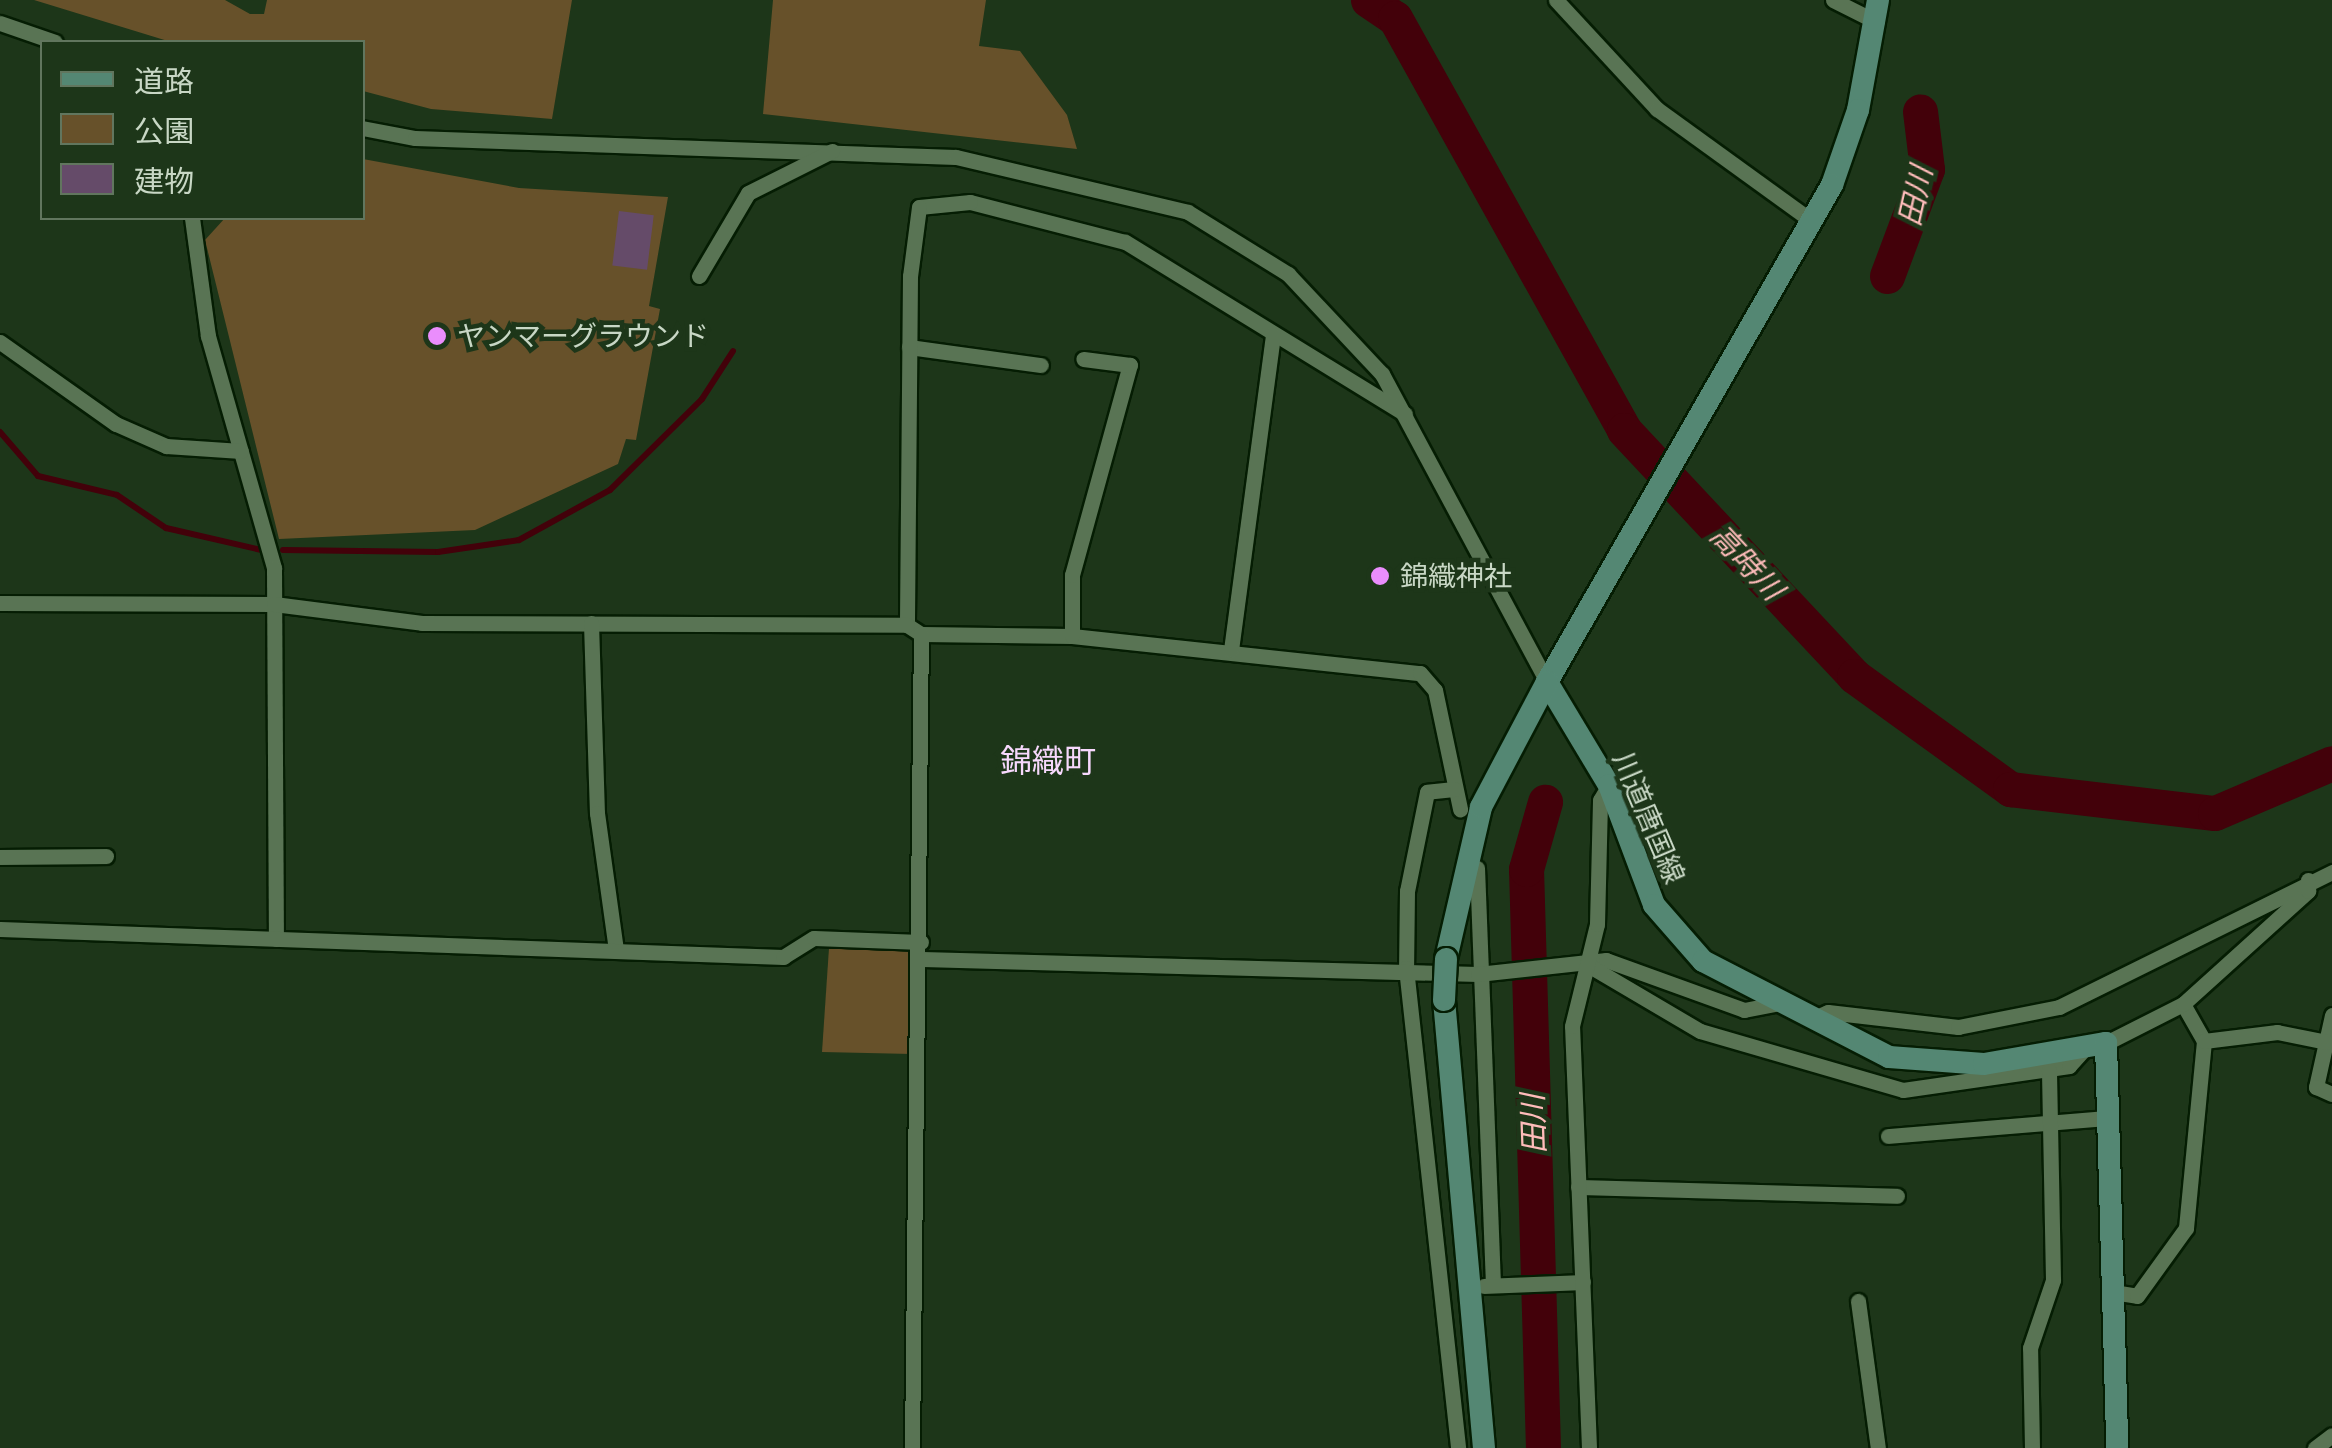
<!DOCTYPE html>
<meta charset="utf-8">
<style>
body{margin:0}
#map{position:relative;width:2332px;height:1448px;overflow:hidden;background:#1d3619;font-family:"Asap Condensed","Noto Sans JP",sans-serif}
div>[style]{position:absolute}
.green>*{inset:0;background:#67512a}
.stream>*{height:6px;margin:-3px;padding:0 3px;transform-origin:3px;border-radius:3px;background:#43010a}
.river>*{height:35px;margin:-17.5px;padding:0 17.5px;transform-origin:17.5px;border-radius:17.5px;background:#43010a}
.building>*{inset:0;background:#654b69;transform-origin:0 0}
.roads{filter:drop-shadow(2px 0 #051d03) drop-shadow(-2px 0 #051d03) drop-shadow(0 2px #051d03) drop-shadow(0 -2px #051d03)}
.street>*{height:15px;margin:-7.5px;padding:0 7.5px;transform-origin:7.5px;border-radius:7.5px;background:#597454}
.secondary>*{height:22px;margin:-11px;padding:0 11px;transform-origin:11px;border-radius:11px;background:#548773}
.bridges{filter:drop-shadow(2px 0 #051d03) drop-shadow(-2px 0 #051d03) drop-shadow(0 2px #051d03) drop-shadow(0 -2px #051d03)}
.secondary-bridge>*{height:22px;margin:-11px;padding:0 11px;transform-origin:11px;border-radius:11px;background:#548773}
.dots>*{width:28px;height:28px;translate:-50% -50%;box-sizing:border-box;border:5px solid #1d3619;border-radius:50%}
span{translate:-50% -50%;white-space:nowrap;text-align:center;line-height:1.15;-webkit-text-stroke:9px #1d3619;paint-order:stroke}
.poi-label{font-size:28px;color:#c8d7c5}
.left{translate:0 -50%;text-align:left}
.street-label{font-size:28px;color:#c8d7c5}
.water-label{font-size:30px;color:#febcba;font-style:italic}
.quarter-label{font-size:32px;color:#f7d8fd}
.legend{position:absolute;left:40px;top:40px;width:325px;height:180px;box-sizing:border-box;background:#1d3619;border:2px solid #61765e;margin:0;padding:12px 18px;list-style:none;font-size:30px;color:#c8d7c5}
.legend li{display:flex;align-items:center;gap:20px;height:50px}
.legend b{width:50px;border:2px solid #61765e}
</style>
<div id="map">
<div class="green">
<div style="clip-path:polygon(34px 0,225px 0,250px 14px,264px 14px,267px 0,572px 0,552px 119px,431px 109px,363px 91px,362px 42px,171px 42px)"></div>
<div style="clip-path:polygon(773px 0,986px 0,979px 46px,1020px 51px,1067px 115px,1077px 149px,763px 114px)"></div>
<div style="clip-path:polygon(363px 159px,519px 188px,668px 197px,649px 306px,660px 309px,636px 440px,626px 439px,618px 464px,475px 530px,279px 539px,205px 240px,225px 218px,362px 218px)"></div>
<div style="clip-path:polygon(907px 946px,915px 952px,912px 1054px,822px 1052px,829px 948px)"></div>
</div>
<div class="stream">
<div style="left:0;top:432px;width:58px;rotate:49.2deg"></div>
<div style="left:38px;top:476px;width:81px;rotate:13.5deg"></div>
<div style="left:117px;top:495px;width:59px;rotate:34deg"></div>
<div style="left:166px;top:528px;width:103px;rotate:13deg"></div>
<div style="left:283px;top:550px;width:155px;rotate:0.7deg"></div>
<div style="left:438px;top:552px;width:82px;rotate:-8.4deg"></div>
<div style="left:519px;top:540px;width:104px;rotate:-28.8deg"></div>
<div style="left:610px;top:490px;width:129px;rotate:-44.7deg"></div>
<div style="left:702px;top:399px;width:57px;rotate:-57.1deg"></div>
</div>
<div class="river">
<div style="left:1368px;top:0;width:32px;rotate:34deg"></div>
<div style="left:1395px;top:18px;width:471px;rotate:60.9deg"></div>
<div style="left:1624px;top:430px;width:337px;rotate:46.9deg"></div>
<div style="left:1854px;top:676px;width:193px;rotate:35.9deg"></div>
<div style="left:2010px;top:789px;width:206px;rotate:6.7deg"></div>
<div style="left:2215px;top:813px;width:127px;rotate:-23.1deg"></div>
<div style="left:1887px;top:276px;width:114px;rotate:-69.5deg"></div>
<div style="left:1927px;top:169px;width:58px;rotate:-96.9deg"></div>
<div style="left:1543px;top:1448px;width:579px;rotate:-91.68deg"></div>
<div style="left:1526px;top:869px;width:70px;rotate:-74.2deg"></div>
</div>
<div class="building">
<div style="left:619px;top:211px;width:35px;height:55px;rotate:7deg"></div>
</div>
<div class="roads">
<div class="street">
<div style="left:1556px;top:0;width:149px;rotate:47.2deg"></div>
<div style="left:1657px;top:109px;width:191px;rotate:35.9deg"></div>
<div style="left:1833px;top:0;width:49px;rotate:26.6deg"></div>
<div style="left:0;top:23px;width:58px;rotate:19.1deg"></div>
<div style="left:362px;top:128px;width:54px;rotate:10.7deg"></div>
<div style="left:415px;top:138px;width:541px;rotate:2.01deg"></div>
<div style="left:956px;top:157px;width:238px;rotate:13.3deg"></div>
<div style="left:1188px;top:212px;width:118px;rotate:31.8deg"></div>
<div style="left:1288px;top:274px;width:137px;rotate:46.8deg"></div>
<div style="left:1382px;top:374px;width:349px;rotate:61.8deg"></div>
<div style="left:192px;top:218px;width:119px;rotate:82.3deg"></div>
<div style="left:208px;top:336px;width:241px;rotate:74.1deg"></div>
<div style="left:274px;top:568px;width:371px;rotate:89.7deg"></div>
<div style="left:699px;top:276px;width:96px;rotate:-59.4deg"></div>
<div style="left:748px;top:193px;width:94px;rotate:-26.6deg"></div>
<div style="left:0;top:342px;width:142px;rotate:35.3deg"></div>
<div style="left:116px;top:424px;width:55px;rotate:23.7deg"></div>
<div style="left:166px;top:446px;width:75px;rotate:3.8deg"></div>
<div style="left:909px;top:347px;width:133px;rotate:7.8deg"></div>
<div style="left:1405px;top:414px;width:329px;rotate:-148.4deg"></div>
<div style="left:1125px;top:242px;width:160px;rotate:-165.5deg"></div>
<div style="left:970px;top:202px;width:51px;rotate:174.4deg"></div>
<div style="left:919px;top:207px;width:70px;rotate:97.4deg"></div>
<div style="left:910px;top:276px;width:349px;rotate:90.5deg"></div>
<div style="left:907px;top:625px;width:17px;rotate:33deg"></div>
<div style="left:921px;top:634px;width:151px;rotate:0.8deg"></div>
<div style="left:1072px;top:636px;width:350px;rotate:6.1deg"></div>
<div style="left:1420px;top:673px;width:23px;rotate:49deg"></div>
<div style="left:1435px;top:690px;width:122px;rotate:78.1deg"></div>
<div style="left:0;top:603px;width:274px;rotate:0.2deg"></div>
<div style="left:274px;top:604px;width:149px;rotate:7.3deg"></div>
<div style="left:422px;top:623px;width:485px;rotate:0.2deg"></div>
<div style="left:591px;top:623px;width:190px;rotate:88.2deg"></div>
<div style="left:597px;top:813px;width:138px;rotate:82.1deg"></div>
<div style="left:1072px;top:636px;width:61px;rotate:-90deg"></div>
<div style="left:1072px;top:575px;width:218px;rotate:-74.6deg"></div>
<div style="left:1130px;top:365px;width:47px;rotate:-172.7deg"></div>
<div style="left:1231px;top:650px;width:318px;rotate:-82.4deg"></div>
<div style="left:1454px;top:789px;width:27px;rotate:174deg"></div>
<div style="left:1427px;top:792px;width:101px;rotate:101.4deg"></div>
<div style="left:1407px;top:891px;width:77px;rotate:90.7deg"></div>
<div style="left:1406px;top:968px;width:483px;rotate:83.8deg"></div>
<div style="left:0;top:857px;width:106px;rotate:-0.5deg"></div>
<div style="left:1477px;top:868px;width:417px;rotate:87.8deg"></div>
<div style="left:0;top:929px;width:784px;rotate:2.05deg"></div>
<div style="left:783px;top:957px;width:36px;rotate:-32deg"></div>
<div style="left:814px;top:938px;width:107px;rotate:2.1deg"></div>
<div style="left:922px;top:959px;width:556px;rotate:1.55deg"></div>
<div style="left:1478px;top:974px;width:129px;rotate:-6.2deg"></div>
<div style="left:1606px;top:960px;width:147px;rotate:19.9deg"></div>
<div style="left:1744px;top:1010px;width:37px;rotate:-11deg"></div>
<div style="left:1588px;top:965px;width:130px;rotate:30.5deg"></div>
<div style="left:1700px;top:1031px;width:211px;rotate:16.2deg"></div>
<div style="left:1903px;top:1090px;width:168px;rotate:-8.2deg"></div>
<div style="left:2069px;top:1066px;width:27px;rotate:-48deg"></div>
<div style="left:2183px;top:1004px;width:43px;rotate:60.4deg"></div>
<div style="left:2332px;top:1015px;width:74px;rotate:102.5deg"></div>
<div style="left:2316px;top:1087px;width:17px;rotate:24deg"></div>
<div style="left:1812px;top:1019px;width:17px;rotate:-24deg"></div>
<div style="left:1828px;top:1012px;width:131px;rotate:6.6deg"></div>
<div style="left:1958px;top:1027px;width:103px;rotate:-11.2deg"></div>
<div style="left:2059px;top:1007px;width:305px;rotate:-26.3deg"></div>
<div style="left:2106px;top:1043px;width:86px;rotate:-26.9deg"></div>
<div style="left:2183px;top:1004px;width:169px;rotate:-42.1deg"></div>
<div style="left:2308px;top:891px;width:11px;rotate:-90deg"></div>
<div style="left:1888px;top:1136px;width:221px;rotate:-4.7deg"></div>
<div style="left:1578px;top:1187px;width:319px;rotate:1.6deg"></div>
<div style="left:1484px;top:1286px;width:99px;rotate:-2.3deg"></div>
<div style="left:2113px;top:1292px;width:24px;rotate:9deg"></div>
<div style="left:2137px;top:1296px;width:84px;rotate:-54.2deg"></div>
<div style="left:2186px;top:1228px;width:188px;rotate:-84.5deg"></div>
<div style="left:2204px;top:1041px;width:74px;rotate:-7deg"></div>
<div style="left:2277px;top:1032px;width:50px;rotate:11.5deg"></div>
<div style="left:1858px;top:1301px;width:148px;rotate:82.3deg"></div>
<div style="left:912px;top:1448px;width:814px;rotate:-89.37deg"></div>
<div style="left:1589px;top:1448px;width:422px;rotate:-92.3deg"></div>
<div style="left:1572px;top:1026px;width:105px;rotate:-76.2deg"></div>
<div style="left:1597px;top:924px;width:124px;rotate:-88.6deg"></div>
<div style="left:1600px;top:800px;width:17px;rotate:-59deg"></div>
<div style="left:2032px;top:1448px;width:100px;rotate:-91.1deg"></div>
<div style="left:2030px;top:1348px;width:72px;rotate:-71.3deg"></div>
<div style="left:2053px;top:1280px;width:210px;rotate:-91.1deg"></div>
<div style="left:2315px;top:1448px;width:21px;rotate:-37deg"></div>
</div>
<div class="secondary">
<div style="left:1878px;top:0;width:112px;rotate:100.3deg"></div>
<div style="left:1858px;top:110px;width:79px;rotate:109.1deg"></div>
<div style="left:1832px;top:185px;width:573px;rotate:119.83deg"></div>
<div style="left:1547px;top:682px;width:120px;rotate:59deg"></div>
<div style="left:1609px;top:785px;width:128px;rotate:69.4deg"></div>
<div style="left:1654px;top:905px;width:74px;rotate:48.8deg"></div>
<div style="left:1703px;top:961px;width:209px;rotate:27.3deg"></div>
<div style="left:1889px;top:1057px;width:95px;rotate:4.2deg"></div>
<div style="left:1984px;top:1064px;width:124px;rotate:-9.8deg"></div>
<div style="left:2106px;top:1043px;width:405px;rotate:88.4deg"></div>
<div style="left:1446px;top:959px;width:156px;rotate:-77deg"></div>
<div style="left:1481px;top:807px;width:141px;rotate:-62.2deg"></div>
<div style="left:1444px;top:1000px;width:450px;rotate:84.9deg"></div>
</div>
</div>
<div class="bridges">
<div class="secondary-bridge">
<div style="left:1444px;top:1000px;width:41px;rotate:-87.2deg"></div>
</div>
</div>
<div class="dots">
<div style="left:437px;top:336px;background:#ea8dfc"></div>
<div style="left:1380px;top:576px;background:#ea8dfc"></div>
</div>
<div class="poi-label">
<span class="left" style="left:457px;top:336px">ヤンマーグラウンド</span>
<span class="left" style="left:1400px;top:576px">錦織神社</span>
</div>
<div class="street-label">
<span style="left:1649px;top:818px;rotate:67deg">川道唐国線</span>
</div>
<div class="water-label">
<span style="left:1915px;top:196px;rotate:-77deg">田川</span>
<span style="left:1747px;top:562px;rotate:47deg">高時川</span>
<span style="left:1533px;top:1124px;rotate:-92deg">田川</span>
</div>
<div class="quarter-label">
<span style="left:1048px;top:761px">錦織町</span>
</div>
<ul class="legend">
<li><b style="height:12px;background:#548773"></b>道路</li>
<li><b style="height:28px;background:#67512a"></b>公園</li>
<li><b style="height:28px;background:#654b69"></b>建物</li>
</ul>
</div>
